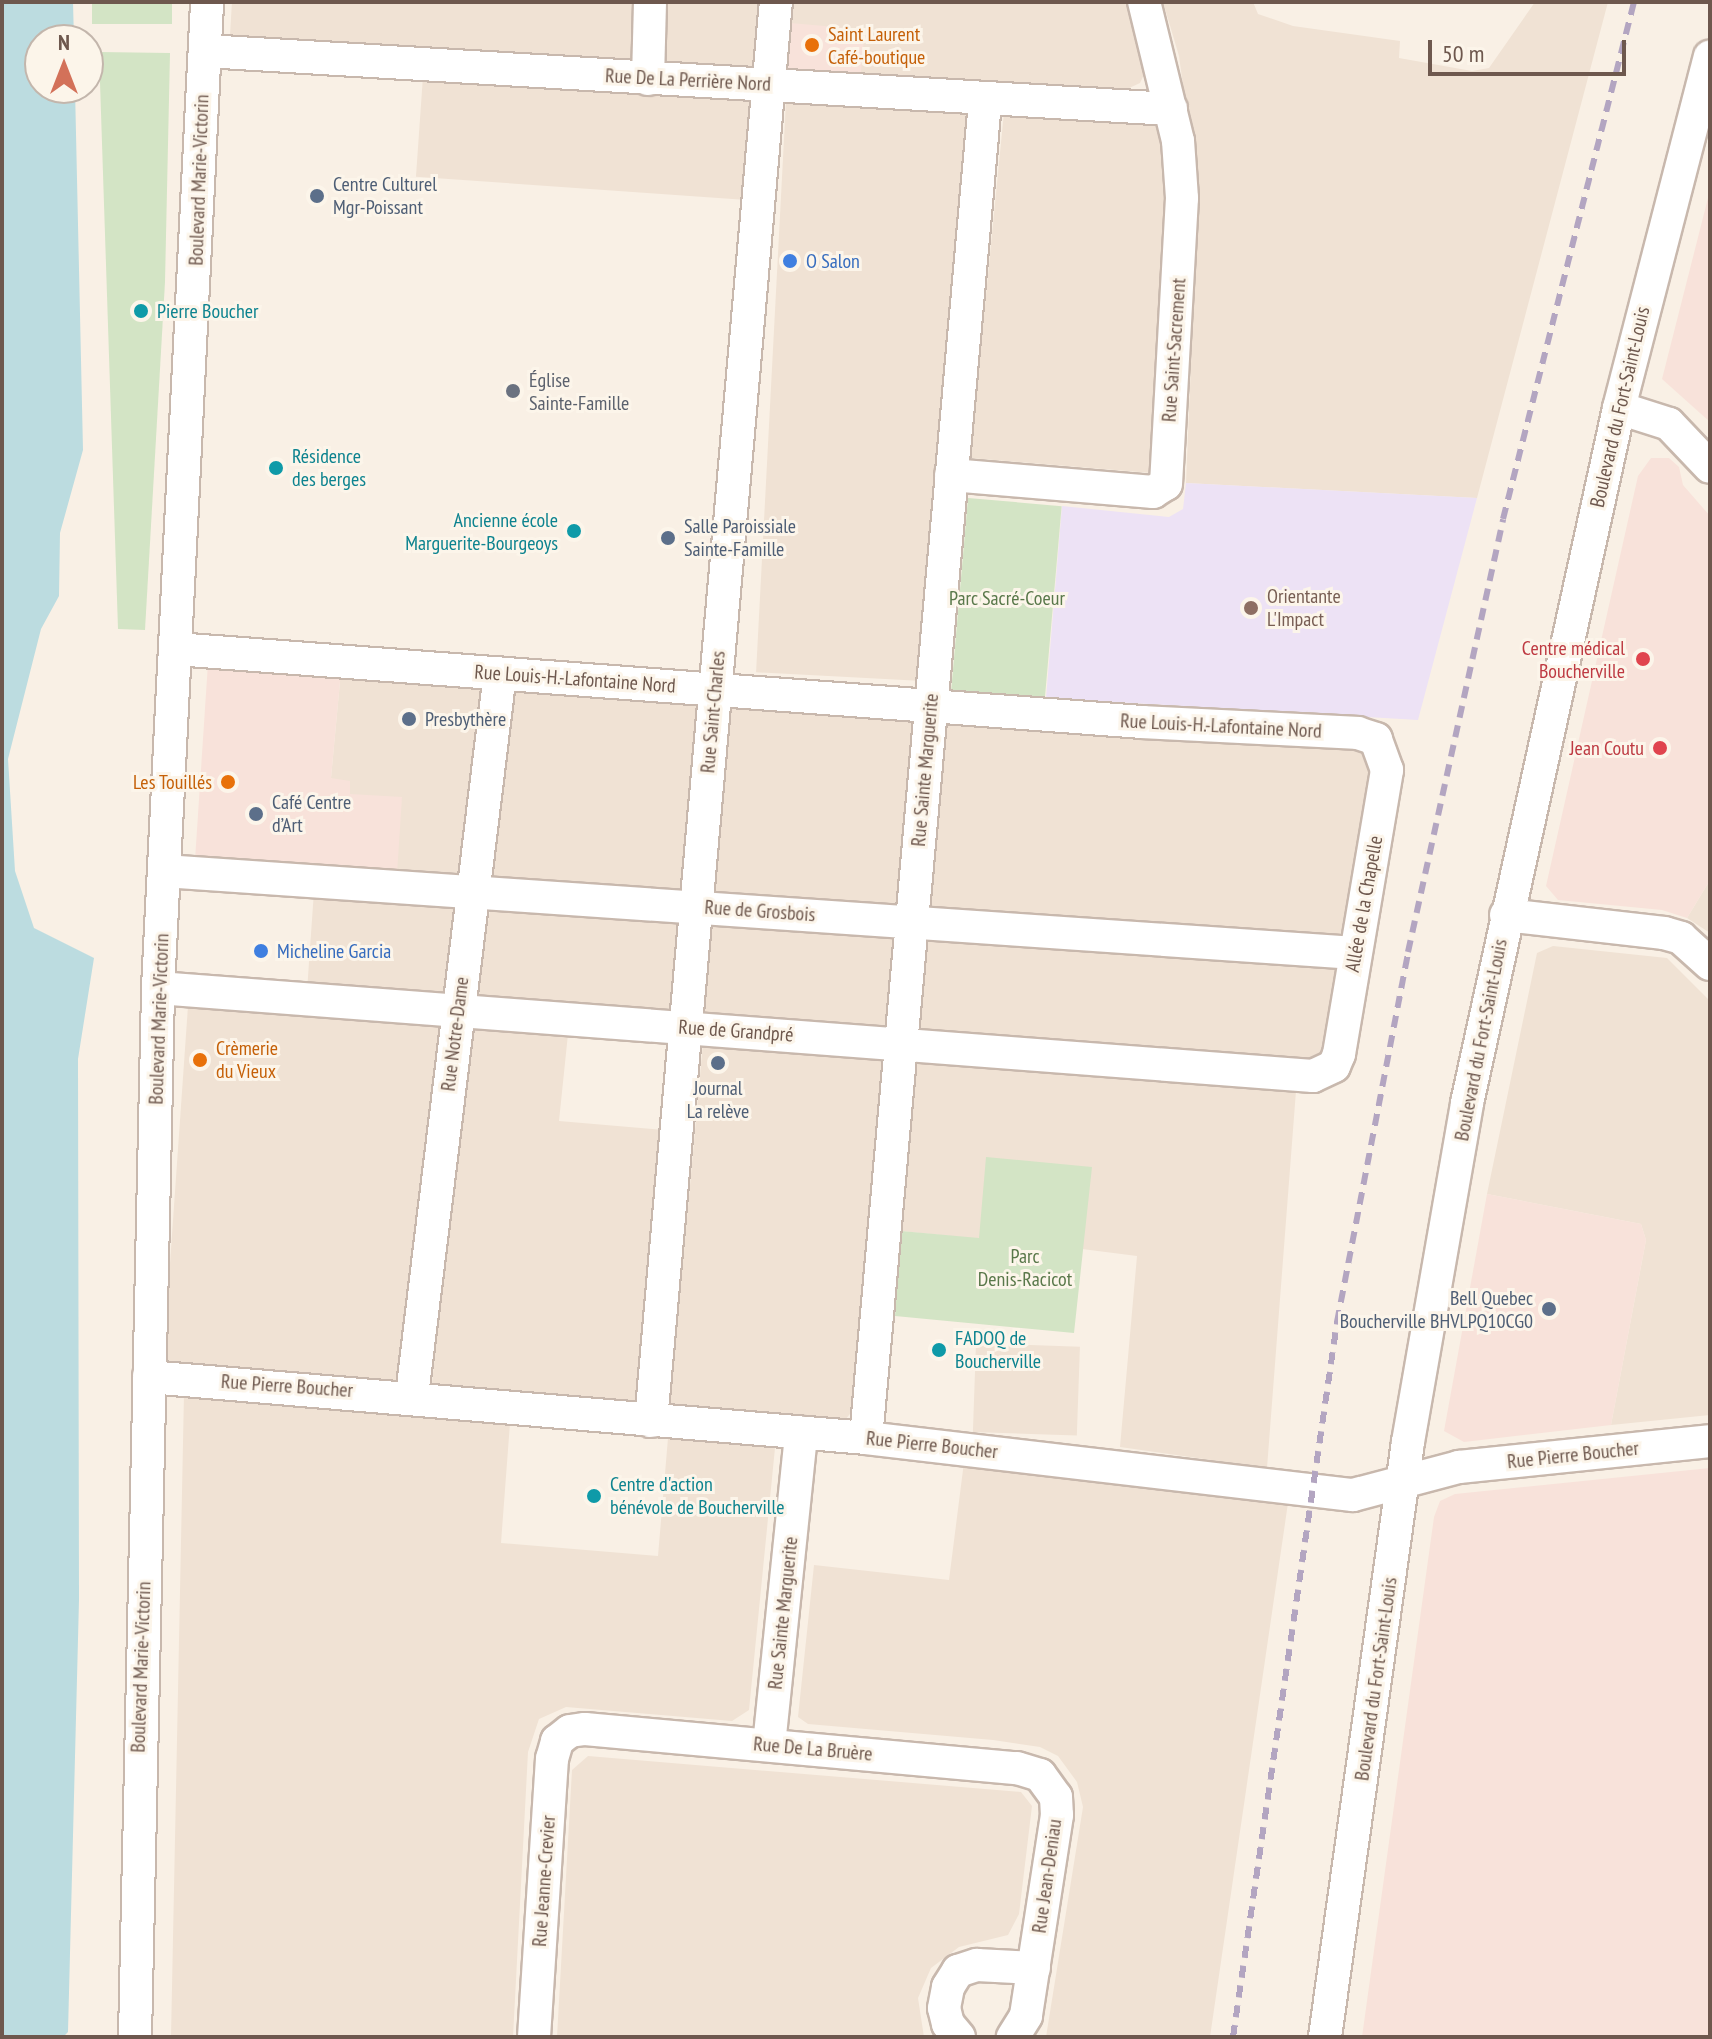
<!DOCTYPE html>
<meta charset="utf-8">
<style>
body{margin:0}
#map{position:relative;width:1712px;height:2039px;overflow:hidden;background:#f9f0e5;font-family:"PT Sans Narrow",sans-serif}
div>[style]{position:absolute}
.residential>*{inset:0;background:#f0e2d4;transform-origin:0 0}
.commercial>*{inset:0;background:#f8e2da;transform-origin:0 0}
.education>*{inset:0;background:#ede2f5}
.green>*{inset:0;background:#d3e4c5;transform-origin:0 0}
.water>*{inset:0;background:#bcdce0}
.roads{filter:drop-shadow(2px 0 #c8b8ad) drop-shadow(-2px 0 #c8b8ad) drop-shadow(0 2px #c8b8ad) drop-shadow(0 -2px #c8b8ad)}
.minor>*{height:32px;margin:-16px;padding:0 16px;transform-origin:16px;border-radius:16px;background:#fff}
.rail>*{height:6px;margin-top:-3px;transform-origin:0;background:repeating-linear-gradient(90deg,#b3a5c1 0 12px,transparent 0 20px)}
.dots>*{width:22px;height:22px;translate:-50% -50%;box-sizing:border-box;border:4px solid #fcf5ea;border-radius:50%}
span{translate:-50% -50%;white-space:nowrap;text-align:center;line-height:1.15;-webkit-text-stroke:6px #fcf5ea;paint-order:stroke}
.food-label{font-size:20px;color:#c56008}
.left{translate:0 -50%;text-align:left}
.right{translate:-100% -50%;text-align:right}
.street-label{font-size:20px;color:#6e584e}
.service-label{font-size:20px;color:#4e5e75}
.shop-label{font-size:20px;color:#366cbe}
.culture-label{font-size:20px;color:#0d838f}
.worship-label{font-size:20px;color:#5b616d}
.education-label{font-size:20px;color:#785e54}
.park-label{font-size:20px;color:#59784a}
.health-label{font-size:20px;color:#be3a42}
.frame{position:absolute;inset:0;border:4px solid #6e584e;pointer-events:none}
.north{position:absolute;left:24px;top:24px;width:80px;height:80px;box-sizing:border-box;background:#fcf5ea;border:2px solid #c3b6ac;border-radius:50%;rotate:0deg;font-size:22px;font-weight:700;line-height:32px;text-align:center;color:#6e584e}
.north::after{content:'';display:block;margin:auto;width:28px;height:36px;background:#d37159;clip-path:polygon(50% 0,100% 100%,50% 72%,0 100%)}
.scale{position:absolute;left:1428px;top:40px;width:198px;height:36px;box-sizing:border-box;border:4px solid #6e584e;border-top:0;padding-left:10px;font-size:24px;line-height:28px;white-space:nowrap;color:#6e584e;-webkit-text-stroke:6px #fcf5ea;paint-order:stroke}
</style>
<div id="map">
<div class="residential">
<div style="clip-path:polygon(232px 2px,760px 2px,753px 69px,230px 35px)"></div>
<div style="clip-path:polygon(792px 2px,1131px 2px,1148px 66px,1140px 83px,1127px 89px,863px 75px,790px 23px)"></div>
<div style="clip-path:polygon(1163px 2px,1253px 2px,1258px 14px,1293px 26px,1400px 41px,1399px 58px,1472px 71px,1489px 68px,1535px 2px,1608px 2px,1477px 498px,1186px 483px,1198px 196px,1179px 56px)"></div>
<div style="left:423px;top:76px;width:328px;height:101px;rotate:4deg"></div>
<div style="left:786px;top:101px;width:186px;height:572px;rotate:3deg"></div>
<div style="clip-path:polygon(1004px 112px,1152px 119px,1164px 128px,1169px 152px,1151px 473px,970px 458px)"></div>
<div style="clip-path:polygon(341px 671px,484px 683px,466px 879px,397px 874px,350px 794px,331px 778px)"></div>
<div style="clip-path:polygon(512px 690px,702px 704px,686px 882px,678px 891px,491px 876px)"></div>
<div style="left:730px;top:700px;width:191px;height:193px;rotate:5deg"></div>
<div style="clip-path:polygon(948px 714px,1354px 744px,1371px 762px,1344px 929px,1336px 938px,933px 908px,929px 904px)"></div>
<div style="clip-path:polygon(1710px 880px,1710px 933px,1687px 918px)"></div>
<div style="left:314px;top:891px;width:147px;height:99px;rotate:4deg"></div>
<div style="clip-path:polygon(491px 906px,681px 920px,672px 1013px,478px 1001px,474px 995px)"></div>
<div style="clip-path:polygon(711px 918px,896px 933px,890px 1024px,884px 1028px,704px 1013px)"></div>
<div style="clip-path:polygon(927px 929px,1327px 960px,1336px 969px,1324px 1057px,1312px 1063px,919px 1032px)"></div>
<div style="clip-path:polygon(1553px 946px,1667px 958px,1710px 1001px,1710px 1415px,1611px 1425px,1646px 1240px,1641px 1224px,1487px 1194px,1537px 953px)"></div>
<div style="left:188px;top:1006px;width:258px;height:359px;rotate:4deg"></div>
<div style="clip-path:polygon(469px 1029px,568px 1034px,559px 1121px,664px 1130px,639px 1405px,432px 1383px)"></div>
<div style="clip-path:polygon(703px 1043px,878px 1053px,886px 1065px,854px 1409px,845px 1420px,670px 1405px)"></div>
<div style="clip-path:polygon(918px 1055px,1296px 1091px,1267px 1468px,1120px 1447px,1137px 1256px,1082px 1249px,1091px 1167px,980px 1239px,901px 1231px)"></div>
<div style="left:976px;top:1343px;width:104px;height:89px;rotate:2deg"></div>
<div style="clip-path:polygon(184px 1393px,510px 1423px,501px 1543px,658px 1556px,668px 1438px,775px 1448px,749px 1710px,732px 1721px,566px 1707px,539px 1719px,528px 1752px,513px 2037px,171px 2037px)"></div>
<div style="clip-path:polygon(964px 1462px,1288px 1503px,1210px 2037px,1046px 2037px,1083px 1807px,1077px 1782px,1058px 1756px,1040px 1747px,993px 1740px,808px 1724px,798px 1717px,814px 1565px,949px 1580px)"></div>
<div style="clip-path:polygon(588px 1756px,1021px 1792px,1032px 1806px,1019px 1914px,1008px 1935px,959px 1947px,931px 1968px,918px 1998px,924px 2037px,557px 2037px,572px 1770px)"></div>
</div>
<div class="commercial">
<div style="left:790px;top:23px;width:75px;height:49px;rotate:5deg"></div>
<div style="clip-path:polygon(1710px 190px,1710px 422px,1662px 379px)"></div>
<div style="clip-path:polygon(1651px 458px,1669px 458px,1679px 467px,1683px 485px,1710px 516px,1710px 880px,1687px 918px,1662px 910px,1558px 900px,1546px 886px,1638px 476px)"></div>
<div style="clip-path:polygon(208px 663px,341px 671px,331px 778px,350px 781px,350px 794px,402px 797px,397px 874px,195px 860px)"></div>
<div style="clip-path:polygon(1487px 1194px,1641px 1224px,1646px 1240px,1611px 1425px,1464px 1442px,1444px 1431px)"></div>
<div style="clip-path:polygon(1710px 1468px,1710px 2037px,1362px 2037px,1434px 1517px,1440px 1501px,1455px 1494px)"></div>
</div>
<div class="education">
<div style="clip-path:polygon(1186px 483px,1477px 498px,1418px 720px,1046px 698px,1062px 506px,1169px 517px,1183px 509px)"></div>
</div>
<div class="green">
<div style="left:92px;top:2px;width:80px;height:22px"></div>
<div style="clip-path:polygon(99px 52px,170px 53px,165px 282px,145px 630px,118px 629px)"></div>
<div style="left:968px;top:498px;width:94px;height:194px;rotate:5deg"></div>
<div style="clip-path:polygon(986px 1157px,1092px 1167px,1074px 1333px,895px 1316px,901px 1231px,979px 1238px)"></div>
</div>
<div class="water">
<div style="clip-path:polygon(2px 2px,73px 2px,74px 40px,40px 40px,40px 88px,75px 88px,83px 450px,60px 533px,59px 596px,41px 629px,8px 759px,15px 871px,34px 928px,94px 958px,78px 1059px,79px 1600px,68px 2032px,63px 2037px,2px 2037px)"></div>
</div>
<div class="roads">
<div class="minor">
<div style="left:205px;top:51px;width:968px;rotate:3.44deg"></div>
<div style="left:648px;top:79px;width:77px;rotate:-88.5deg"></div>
<div style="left:1619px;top:408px;width:52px;rotate:17.7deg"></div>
<div style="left:1669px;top:424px;width:59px;rotate:46.4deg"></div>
<div style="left:951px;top:475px;width:203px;rotate:4.8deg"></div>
<div style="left:1153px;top:492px;width:15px;rotate:-32deg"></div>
<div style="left:1166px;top:484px;width:286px;rotate:-86.8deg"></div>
<div style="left:1182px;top:198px;width:57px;rotate:-94deg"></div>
<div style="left:1178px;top:141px;width:143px;rotate:-103.7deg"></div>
<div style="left:164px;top:871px;width:1194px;rotate:3.94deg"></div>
<div style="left:1506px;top:915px;width:159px;rotate:6.5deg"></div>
<div style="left:1664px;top:933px;width:18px;rotate:16deg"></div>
<div style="left:1681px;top:938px;width:39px;rotate:42deg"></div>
<div style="left:158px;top:988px;width:1158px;rotate:4.36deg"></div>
<div style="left:1313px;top:1076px;width:23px;rotate:-25deg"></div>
<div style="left:1334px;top:1066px;width:13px;rotate:-67deg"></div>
<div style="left:1339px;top:1054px;width:288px;rotate:-80.4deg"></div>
<div style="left:1387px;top:770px;width:33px;rotate:-110deg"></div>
<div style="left:1376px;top:739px;width:19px;rotate:-162deg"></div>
<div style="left:1358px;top:733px;width:216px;rotate:-177.1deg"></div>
<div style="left:1142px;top:722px;width:969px;rotate:-175.68deg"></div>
<div style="left:149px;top:1377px;width:720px;rotate:4.86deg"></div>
<div style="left:866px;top:1438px;width:490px;rotate:6.7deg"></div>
<div style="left:1353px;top:1495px;width:110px;rotate:-14.8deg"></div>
<div style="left:1459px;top:1467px;width:252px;rotate:-5.9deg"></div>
<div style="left:412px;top:1395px;width:727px;rotate:-83.05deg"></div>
<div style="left:651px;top:1421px;width:1424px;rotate:-84.97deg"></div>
<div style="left:866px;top:1438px;width:1342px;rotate:-84.91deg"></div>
<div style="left:769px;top:1745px;width:314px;rotate:-84.1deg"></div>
<div style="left:135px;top:2037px;width:1049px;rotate:-88.74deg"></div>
<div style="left:158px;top:988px;width:987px;rotate:-87.15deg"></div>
<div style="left:534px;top:2037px;width:279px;rotate:-86.3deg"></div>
<div style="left:552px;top:1759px;width:19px;rotate:-74deg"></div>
<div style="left:557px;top:1741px;width:16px;rotate:-38deg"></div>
<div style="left:570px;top:1731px;width:15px;rotate:-8deg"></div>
<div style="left:585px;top:1729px;width:434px;rotate:5.2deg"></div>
<div style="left:1017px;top:1768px;width:24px;rotate:17deg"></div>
<div style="left:1040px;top:1775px;width:27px;rotate:54deg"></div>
<div style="left:1056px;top:1797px;width:18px;rotate:87deg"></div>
<div style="left:1057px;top:1815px;width:203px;rotate:98.8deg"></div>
<div style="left:1026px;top:2016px;width:25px;rotate:122deg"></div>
<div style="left:959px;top:2037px;width:17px;rotate:-130deg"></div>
<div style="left:948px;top:2024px;width:16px;rotate:-104deg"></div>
<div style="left:944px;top:2008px;width:21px;rotate:-79deg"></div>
<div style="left:948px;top:1987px;width:19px;rotate:-58deg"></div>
<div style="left:958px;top:1971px;width:20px;rotate:-18deg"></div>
<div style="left:977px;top:1965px;width:57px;rotate:3deg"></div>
<div style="left:1325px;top:2037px;width:601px;rotate:-82.06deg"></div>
<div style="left:1408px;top:1442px;width:344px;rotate:-80.1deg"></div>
<div style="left:1467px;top:1103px;width:711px;rotate:-77.66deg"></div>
<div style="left:1619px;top:408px;width:363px;rotate:-75.5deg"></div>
</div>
</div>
<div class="rail">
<div style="left:1233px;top:2037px;width:723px;rotate:-81.72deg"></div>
<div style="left:1337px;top:1322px;width:377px;rotate:-79.1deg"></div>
<div style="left:1408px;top:952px;width:443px;rotate:-77.6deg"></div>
<div style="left:1503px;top:519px;width:533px;rotate:-75.78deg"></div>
</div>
<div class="dots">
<div style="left:812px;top:45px;background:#e8710a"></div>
<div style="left:317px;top:196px;background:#5c6f8a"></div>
<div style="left:790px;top:261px;background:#3f7fe0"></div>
<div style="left:141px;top:311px;background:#0f9aa8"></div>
<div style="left:513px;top:391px;background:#6b7280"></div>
<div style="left:276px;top:468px;background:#0f9aa8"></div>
<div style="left:574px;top:531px;background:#0f9aa8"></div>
<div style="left:668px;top:538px;background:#5c6f8a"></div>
<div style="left:1251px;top:608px;background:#8d6e63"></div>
<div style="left:1643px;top:659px;background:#e0444e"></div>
<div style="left:409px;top:719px;background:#5c6f8a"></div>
<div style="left:1660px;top:748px;background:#e0444e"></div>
<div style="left:228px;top:782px;background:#e8710a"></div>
<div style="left:256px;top:814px;background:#5c6f8a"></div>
<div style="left:261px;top:951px;background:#3f7fe0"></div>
<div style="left:200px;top:1060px;background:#e8710a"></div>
<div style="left:718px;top:1063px;background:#5c6f8a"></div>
<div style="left:1549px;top:1309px;background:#5c6f8a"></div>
<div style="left:939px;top:1350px;background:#0f9aa8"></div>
<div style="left:594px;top:1496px;background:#0f9aa8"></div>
</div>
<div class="food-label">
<span class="left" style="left:828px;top:46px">Saint Laurent<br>Café-boutique</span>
<span class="right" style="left:212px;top:782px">Les Touillés</span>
<span class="left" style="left:216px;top:1060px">Crèmerie<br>du Vieux</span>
</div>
<div class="street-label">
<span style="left:688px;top:80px;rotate:3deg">Rue De La Perrière Nord</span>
<span style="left:199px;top:180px;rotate:-88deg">Boulevard Marie-Victorin</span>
<span style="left:1174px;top:350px;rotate:-86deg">Rue Saint-Sacrement</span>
<span style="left:1620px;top:407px;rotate:-77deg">Boulevard du Fort-Saint-Louis</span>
<span style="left:575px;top:679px;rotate:4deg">Rue Louis-H.-Lafontaine Nord</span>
<span style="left:713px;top:712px;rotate:-85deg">Rue Saint-Charles</span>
<span style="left:1221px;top:726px;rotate:3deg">Rue Louis-H.-Lafontaine Nord</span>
<span style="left:925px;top:770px;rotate:-85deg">Rue Sainte Marguerite</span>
<span style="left:1364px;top:904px;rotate:-80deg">Allée de la Chapelle</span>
<span style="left:760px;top:911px;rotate:4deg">Rue de Grosbois</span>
<span style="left:159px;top:1019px;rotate:-88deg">Boulevard Marie-Victorin</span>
<span style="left:736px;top:1031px;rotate:4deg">Rue de Grandpré</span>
<span style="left:455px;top:1034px;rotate:-83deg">Rue Notre-Dame</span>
<span style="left:1481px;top:1040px;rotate:-79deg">Boulevard du Fort-Saint-Louis</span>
<span style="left:287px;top:1386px;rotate:4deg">Rue Pierre Boucher</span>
<span style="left:932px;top:1445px;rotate:6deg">Rue Pierre Boucher</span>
<span style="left:1573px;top:1455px;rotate:-6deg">Rue Pierre Boucher</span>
<span style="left:783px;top:1613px;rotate:-84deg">Rue Sainte Marguerite</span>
<span style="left:141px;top:1667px;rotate:-88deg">Boulevard Marie-Victorin</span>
<span style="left:1376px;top:1679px;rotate:-82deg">Boulevard du Fort-Saint-Louis</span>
<span style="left:813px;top:1749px;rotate:5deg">Rue De La Bruère</span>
<span style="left:1047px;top:1876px;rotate:-82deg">Rue Jean-Deniau</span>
<span style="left:544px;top:1881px;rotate:-86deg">Rue Jeanne-Crevier</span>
</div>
<div class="service-label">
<span class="left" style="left:333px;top:196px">Centre Culturel<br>Mgr-Poissant</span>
<span class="left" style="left:684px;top:538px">Salle Paroissiale<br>Sainte-Famille</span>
<span class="left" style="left:425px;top:719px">Presbythère</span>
<span class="left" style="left:272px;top:814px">Café Centre<br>d’Art</span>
<span style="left:718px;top:1100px">Journal<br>La relève</span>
<span class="right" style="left:1533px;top:1310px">Bell Quebec<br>Boucherville BHVLPQ10CG0</span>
</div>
<div class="shop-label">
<span class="left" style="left:806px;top:261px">O Salon</span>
<span class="left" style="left:277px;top:951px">Micheline Garcia</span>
</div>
<div class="culture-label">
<span class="left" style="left:157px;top:311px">Pierre Boucher</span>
<span class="left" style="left:292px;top:468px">Résidence<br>des berges</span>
<span class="right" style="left:558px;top:532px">Ancienne école<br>Marguerite-Bourgeoys</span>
<span class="left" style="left:955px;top:1350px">FADOQ de<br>Boucherville</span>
<span class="left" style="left:610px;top:1496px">Centre d'action<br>bénévole de Boucherville</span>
</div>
<div class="worship-label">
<span class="left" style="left:529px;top:392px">Église<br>Sainte-Famille</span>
</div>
<div class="education-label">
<span class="left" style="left:1267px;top:608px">Orientante<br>L'Impact</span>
</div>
<div class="park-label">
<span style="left:1007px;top:598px">Parc Sacré-Coeur</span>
<span style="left:1025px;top:1268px">Parc<br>Denis-Racicot</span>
</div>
<div class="health-label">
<span class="right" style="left:1625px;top:660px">Centre médical<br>Boucherville</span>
<span class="right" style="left:1644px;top:748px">Jean Coutu</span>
</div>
<div class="frame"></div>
<div class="north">N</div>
<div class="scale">50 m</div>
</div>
